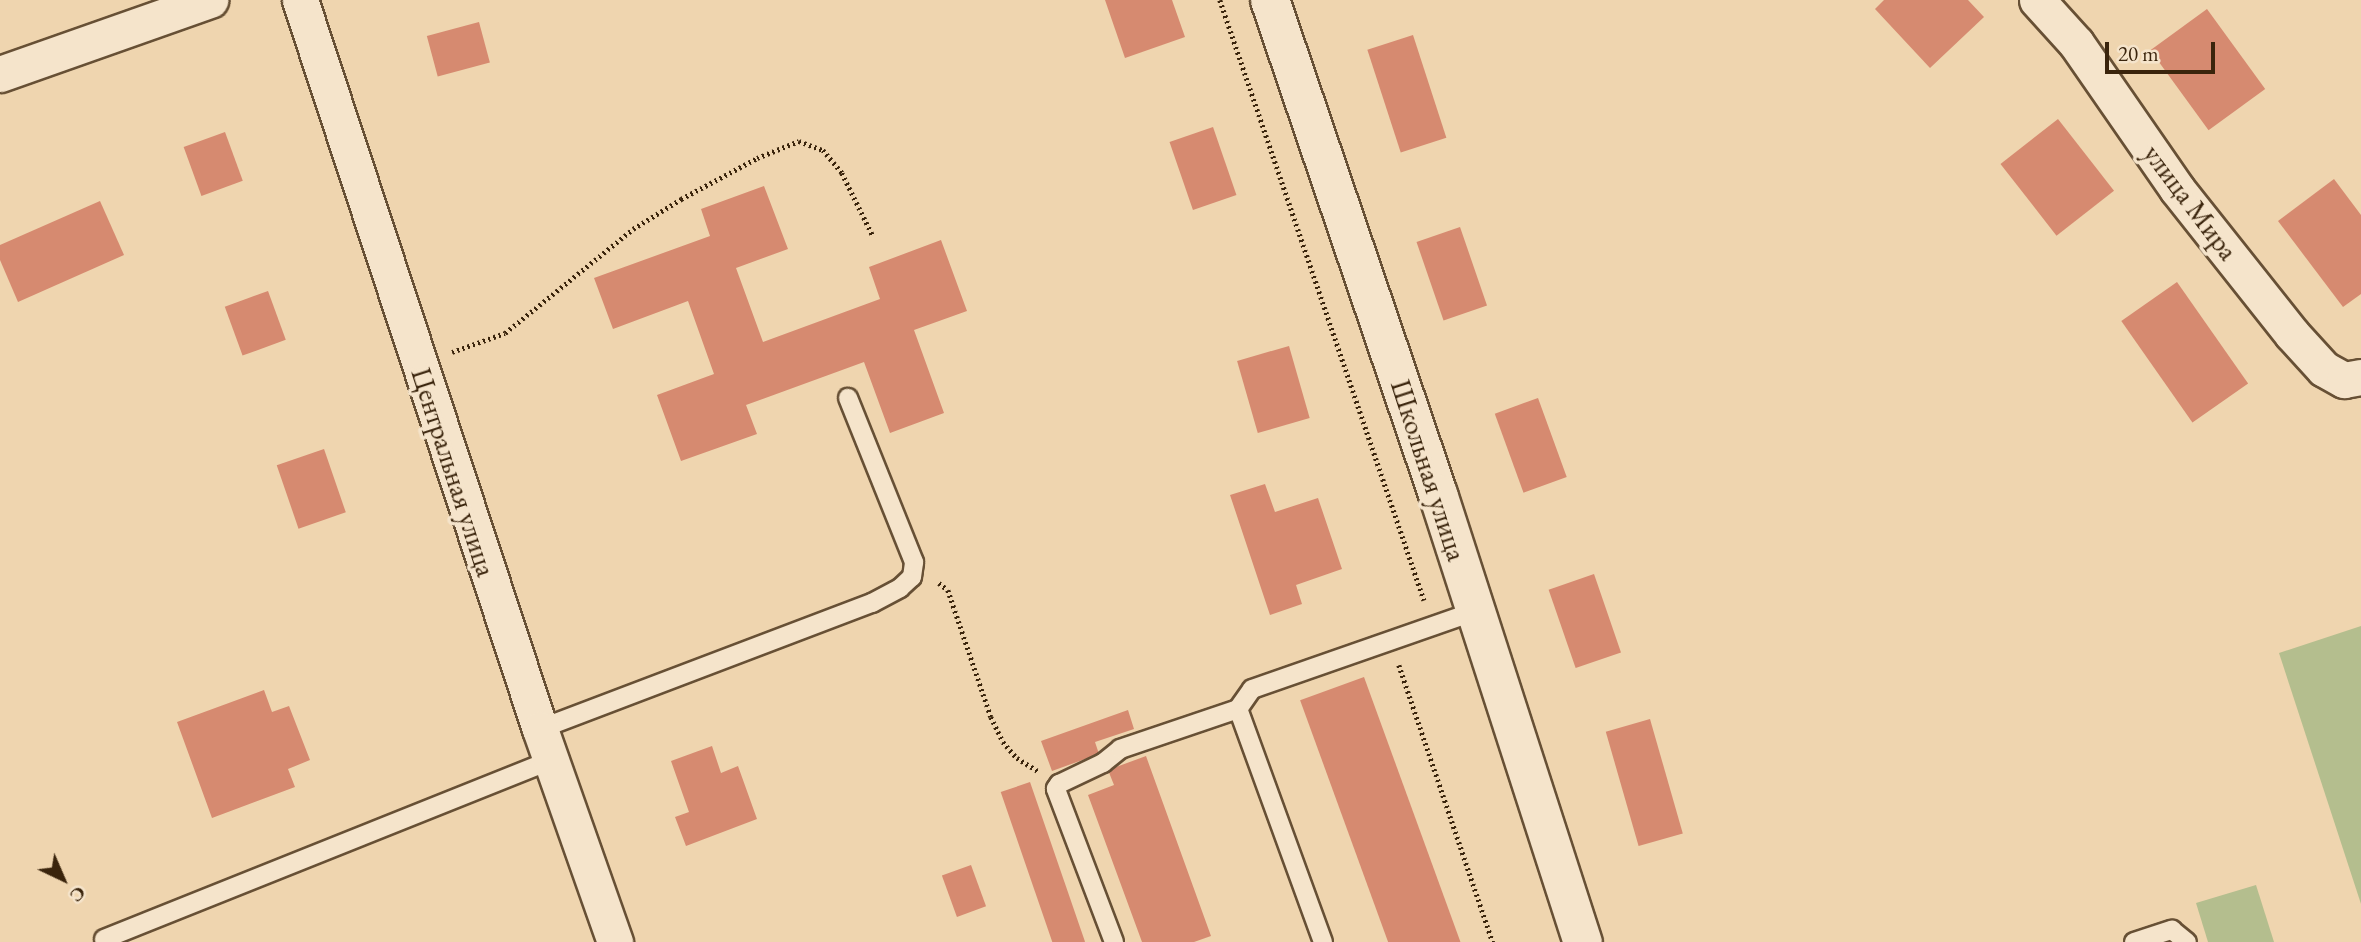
<!DOCTYPE html>
<meta charset="utf-8">
<style>
body{margin:0}
#map{position:relative;width:2361px;height:942px;overflow:hidden;background:#efd5af;font-family:"EB Garamond",serif}
div>[style]{position:absolute}
.green>*{inset:0;background:#b4be8e}
.building>*{inset:0;background:#d68a70;transform-origin:0 0}
.path>*{height:4.5px;margin-top:-2.25px;transform-origin:0;background:repeating-linear-gradient(90deg,#3a240c 0 2px,transparent 0 5.5px)}
.roads{filter:drop-shadow(2px 0 #675035) drop-shadow(-2px 0 #675035) drop-shadow(0 2px #675035) drop-shadow(0 -2px #675035)}
.lane>*{height:18px;margin:-9px;padding:0 9px;transform-origin:9px;border-radius:9px;background:#f5e4cb}
.street>*{height:35px;margin:-17.5px;padding:0 17.5px;transform-origin:17.5px;border-radius:17.5px;background:#f5e4cb}
.secondary>*{height:38px;margin:-19px;padding:0 19px;transform-origin:19px;border-radius:19px;background:#f5e4cb}
span{translate:-50% -50%;white-space:nowrap;text-align:center;line-height:1.15;-webkit-text-stroke:7px #f5e4cb;paint-order:stroke}
.street-label{font-size:28px;color:#3a240c}
.north{position:absolute;left:28px;top:844px;width:70px;height:70px;-webkit-text-stroke:5px #f5e4cb;paint-order:stroke;rotate:136deg;font-size:19px;font-weight:700;line-height:28px;text-align:center;color:#3a240c}
.north::after{content:'';display:block;margin:auto;width:24px;height:32px;background:#3a240c;clip-path:polygon(50% 0,100% 100%,50% 72%,0 100%)}
.scale{position:absolute;left:2105px;top:42px;width:110px;height:32px;box-sizing:border-box;border:4px solid #3a240c;border-top:0;padding-left:9px;font-size:21px;line-height:24px;white-space:nowrap;color:#3a240c;-webkit-text-stroke:5px #f5e4cb;paint-order:stroke}
</style>
<div id="map">
<div class="green">
<div style="clip-path:polygon(2361px 626px,2361px 904px,2279px 653px)"></div>
<div style="clip-path:polygon(2256px 885px,2274px 942px,2208px 942px,2196px 903px)"></div>
</div>
<div class="building">
<div style="clip-path:polygon(1105px 0,1172px 0,1185px 37px,1125px 58px)"></div>
<div style="clip-path:polygon(1884px 0,1968px 0,1984px 17px,1930px 68px,1875px 9px)"></div>
<div style="left:2207px;top:9px;width:99px;height:70px;rotate:54deg"></div>
<div style="left:479px;top:22px;width:42px;height:54px;rotate:75deg"></div>
<div style="left:1413px;top:35px;width:108px;height:48px;rotate:72deg"></div>
<div style="left:2058px;top:119px;width:91px;height:73px;rotate:52deg"></div>
<div style="left:1213px;top:127px;width:72px;height:46px;rotate:71deg"></div>
<div style="left:225px;top:132px;width:52px;height:44px;rotate:70deg"></div>
<div style="clip-path:polygon(2334px 179px,2361px 215px,2361px 294px,2343px 307px,2278px 221px)"></div>
<div style="clip-path:polygon(764px 186px,788px 249px,736px 268px,763px 342px,880px 299px,869px 267px,941px 240px,967px 311px,914px 330px,944px 413px,890px 433px,864px 362px,746px 405px,757px 434px,681px 461px,657px 395px,714px 374px,688px 301px,613px 329px,594px 278px,710px 236px,701px 209px)"></div>
<div style="clip-path:polygon(100px 201px,124px 255px,18px 302px,0 260px,0 245px)"></div>
<div style="left:1460px;top:227px;width:83px;height:46px;rotate:71deg"></div>
<div style="left:2177px;top:282px;width:124px;height:68px;rotate:55deg"></div>
<div style="left:268px;top:291px;width:52px;height:46px;rotate:70deg"></div>
<div style="left:1289px;top:346px;width:75px;height:54px;rotate:74deg"></div>
<div style="left:1538px;top:398px;width:84px;height:46px;rotate:70deg"></div>
<div style="left:324px;top:449px;width:67px;height:50px;rotate:71deg"></div>
<div style="clip-path:polygon(1265px 484px,1275px 512px,1318px 498px,1342px 569px,1296px 585px,1302px 604px,1270px 615px,1230px 495px)"></div>
<div style="left:1594px;top:574px;width:83px;height:48px;rotate:71deg"></div>
<div style="left:1364px;top:677px;width:282px;height:68px;rotate:70deg"></div>
<div style="clip-path:polygon(264px 690px,272px 712px,289px 706px,310px 760px,288px 769px,295px 787px,212px 818px,177px 722px)"></div>
<div style="clip-path:polygon(1128px 710px,1134px 729px,1095px 742px,1099px 754px,1052px 771px,1041px 741px)"></div>
<div style="left:1650px;top:719px;width:119px;height:46px;rotate:74deg"></div>
<div style="clip-path:polygon(712px 746px,721px 773px,738px 766px,757px 819px,686px 846px,675px 817px,689px 812px,671px 761px)"></div>
<div style="clip-path:polygon(1146px 756px,1211px 936px,1194px 942px,1142px 942px,1088px 795px,1114px 785px,1108px 770px)"></div>
<div style="left:1030px;top:782px;width:169px;height:31px;rotate:71deg"></div>
<div style="left:971px;top:865px;width:44px;height:31px;rotate:70deg"></div>
</div>
<div class="path">
<div style="left:1220px;top:0;width:634px;rotate:71.22deg"></div>
<div style="left:452px;top:352px;width:56px;rotate:-19.7deg"></div>
<div style="left:505px;top:333px;width:165px;rotate:-39.1deg"></div>
<div style="left:633px;top:229px;width:57px;rotate:-32deg"></div>
<div style="left:681px;top:199px;width:86px;rotate:-28.3deg"></div>
<div style="left:757px;top:158px;width:45px;rotate:-22deg"></div>
<div style="left:799px;top:141px;width:26px;rotate:21deg"></div>
<div style="left:823px;top:150px;width:30px;rotate:50deg"></div>
<div style="left:842px;top:173px;width:70px;rotate:63.8deg"></div>
<div style="left:939px;top:583px;width:11px;rotate:38deg"></div>
<div style="left:948px;top:590px;width:134px;rotate:71.3deg"></div>
<div style="left:991px;top:717px;width:28px;rotate:64deg"></div>
<div style="left:1003px;top:742px;width:21px;rotate:49deg"></div>
<div style="left:1017px;top:758px;width:25px;rotate:32deg"></div>
<div style="left:1399px;top:665px;width:293px;rotate:71.3deg"></div>
</div>
<div class="roads">
<div class="lane">
<div style="left:540px;top:729px;width:355px;rotate:-20.8deg"></div>
<div style="left:872px;top:603px;width:32px;rotate:-28deg"></div>
<div style="left:900px;top:588px;width:16px;rotate:-43deg"></div>
<div style="left:912px;top:577px;width:15px;rotate:-82deg"></div>
<div style="left:914px;top:562px;width:177px;rotate:-111.9deg"></div>
<div style="left:104px;top:939px;width:482px;rotate:-21.8deg"></div>
<div style="left:1114px;top:942px;width:164px;rotate:-110.8deg"></div>
<div style="left:1056px;top:789px;width:6px;rotate:-59deg"></div>
<div style="left:1059px;top:784px;width:49px;rotate:-25.5deg"></div>
<div style="left:1103px;top:763px;width:22px;rotate:-39deg"></div>
<div style="left:1120px;top:749px;width:125px;rotate:-18.7deg"></div>
<div style="left:1323px;top:942px;width:248px;rotate:-110deg"></div>
<div style="left:1238px;top:709px;width:24px;rotate:-55deg"></div>
<div style="left:1252px;top:689px;width:237px;rotate:-19.2deg"></div>
<div style="left:2134px;top:942px;width:40px;rotate:-18deg"></div>
<div style="left:2172px;top:930px;width:19px;rotate:39deg"></div>
</div>
<div class="street">
<div style="left:300px;top:0;width:767px;rotate:71.78deg"></div>
<div style="left:540px;top:729px;width:226px;rotate:70.6deg"></div>
<div style="left:2037px;top:0;width:58px;rotate:47.8deg"></div>
<div style="left:2076px;top:43px;width:178px;rotate:55.3deg"></div>
<div style="left:2177px;top:189px;width:185px;rotate:51.6deg"></div>
<div style="left:2292px;top:334px;width:47px;rotate:47.6deg"></div>
<div style="left:2324px;top:369px;width:23px;rotate:29deg"></div>
<div style="left:2344px;top:380px;width:17px;rotate:-10deg"></div>
<div style="left:0;top:74px;width:223px;rotate:-19.4deg"></div>
</div>
<div class="secondary">
<div style="left:1270px;top:0;width:522px;rotate:71.22deg"></div>
<div style="left:1438px;top:494px;width:471px;rotate:72.1deg"></div>
</div>
</div>
<div class="street-label">
<span style="left:2191px;top:202px;rotate:53deg">улица Мира</span>
<span style="left:1429px;top:470px;rotate:72deg">Школьная улица</span>
<span style="left:454px;top:472px;rotate:72deg">Центральная улица</span>
</div>
<div class="north">С</div>
<div class="scale">20 m</div>
</div>
